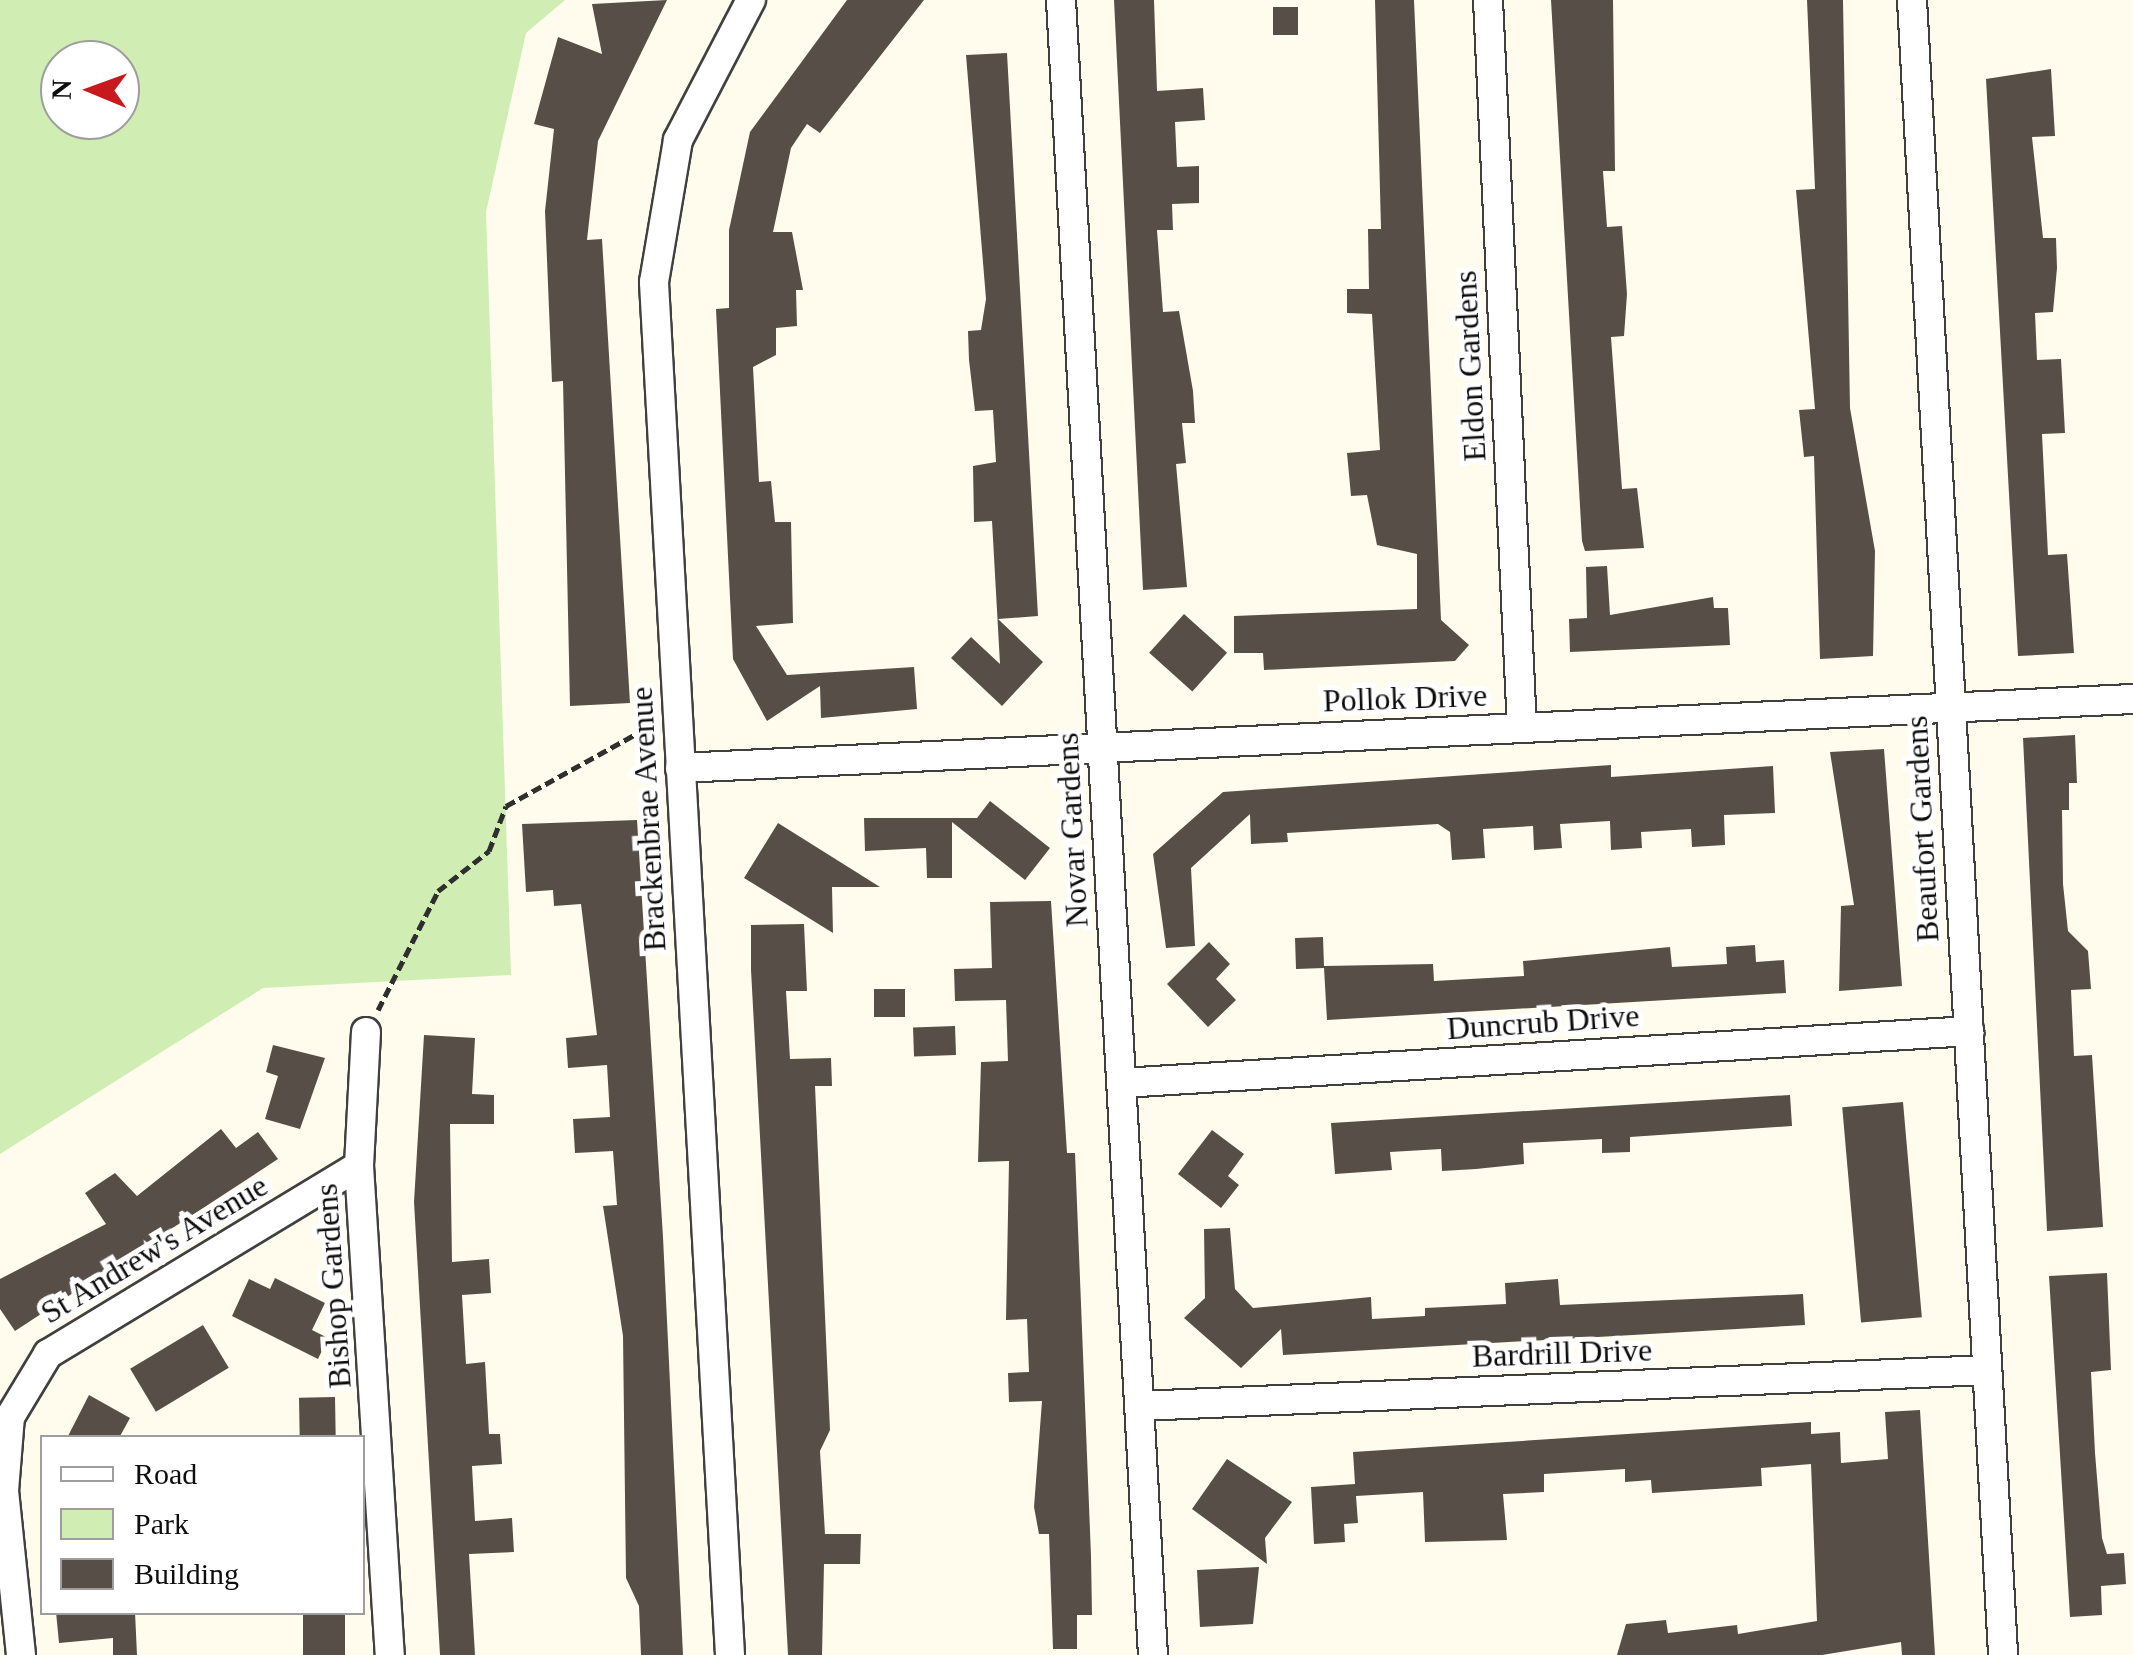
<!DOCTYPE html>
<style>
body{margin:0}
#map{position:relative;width:2133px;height:1655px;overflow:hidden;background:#fffced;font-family:Georgia,serif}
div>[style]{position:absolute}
.green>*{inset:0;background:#d0edb3}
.building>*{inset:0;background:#574e48;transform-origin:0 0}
.path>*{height:5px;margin-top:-2.5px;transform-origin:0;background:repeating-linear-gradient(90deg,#2f2f2f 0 10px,transparent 0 15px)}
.roads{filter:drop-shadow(2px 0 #404040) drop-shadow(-2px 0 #404040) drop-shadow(0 2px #404040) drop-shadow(0 -2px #404040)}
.minor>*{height:28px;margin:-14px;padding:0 14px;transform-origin:14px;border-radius:14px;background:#fff}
span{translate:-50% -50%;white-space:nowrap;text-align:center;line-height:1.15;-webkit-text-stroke:10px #fff;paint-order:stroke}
.street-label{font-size:32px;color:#0d0d0d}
.legend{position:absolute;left:40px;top:1435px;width:325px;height:180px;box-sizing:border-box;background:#fff;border:2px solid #9e9e9e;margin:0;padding:12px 18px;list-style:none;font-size:30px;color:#0d0d0d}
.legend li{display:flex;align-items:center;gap:20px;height:50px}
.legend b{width:50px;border:2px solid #9e9e9e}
.north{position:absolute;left:40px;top:40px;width:100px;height:100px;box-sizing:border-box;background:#fff;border:2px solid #9e9e9e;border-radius:50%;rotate:271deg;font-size:28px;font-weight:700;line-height:40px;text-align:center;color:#0d0d0d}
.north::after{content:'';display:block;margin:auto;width:35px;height:45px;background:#c81a1e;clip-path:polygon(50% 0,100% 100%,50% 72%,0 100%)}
</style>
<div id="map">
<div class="green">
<div style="clip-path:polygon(evenodd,0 0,565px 0,526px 33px,486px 212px,511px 975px,263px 988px,0 1154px,0 0,60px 60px,120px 60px,120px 120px,60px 120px,60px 60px)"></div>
</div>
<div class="building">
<div style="clip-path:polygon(667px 0,598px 141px,587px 240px,602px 239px,630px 703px,570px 706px,563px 381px,552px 382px,545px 211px,554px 129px,534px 124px,558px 37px,602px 54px,592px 4px)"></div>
<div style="clip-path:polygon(847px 0,924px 0,820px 133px,807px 124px,791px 148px,773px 232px,792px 232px,803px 290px,796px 290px,797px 326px,776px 328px,776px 355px,753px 367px,759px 482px,771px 481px,775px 522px,791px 522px,793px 623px,756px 626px,787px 675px,914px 667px,917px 709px,821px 718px,820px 686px,767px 721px,733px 659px,716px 309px,729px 308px,729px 230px,750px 132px)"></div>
<div style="clip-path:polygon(1114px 0,1154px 0,1157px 91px,1203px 88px,1205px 120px,1175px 122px,1177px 167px,1199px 166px,1199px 203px,1172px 204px,1173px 230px,1157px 230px,1163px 312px,1179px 311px,1193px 391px,1195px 423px,1182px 423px,1186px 463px,1176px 464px,1187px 587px,1143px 590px)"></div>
<div style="clip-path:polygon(1375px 0,1414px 0,1441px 620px,1469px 645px,1455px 661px,1264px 670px,1263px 653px,1234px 653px,1234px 616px,1417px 609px,1417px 554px,1377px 545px,1367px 495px,1351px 496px,1347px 453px,1380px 450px,1372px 314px,1347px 313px,1347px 289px,1369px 289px,1368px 229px,1381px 229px)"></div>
<div style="clip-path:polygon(1551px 0,1613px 0,1615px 171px,1603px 171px,1607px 227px,1622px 226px,1627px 294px,1624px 336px,1611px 337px,1622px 489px,1637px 488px,1644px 548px,1585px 551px,1582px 541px)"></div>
<div style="clip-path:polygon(1807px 0,1843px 0,1850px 408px,1875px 551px,1873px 656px,1820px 659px,1814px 456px,1804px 457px,1799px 410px,1815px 409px,1796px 190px,1815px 189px)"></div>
<div style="left:1273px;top:7px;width:25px;height:28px"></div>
<div style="clip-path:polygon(1007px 53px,1038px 616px,998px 619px,1043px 662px,1002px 706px,951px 658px,971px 637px,1000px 664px,992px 521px,974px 522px,973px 466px,996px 462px,993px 410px,975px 411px,969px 360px,968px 331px,981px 330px,986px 299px,966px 55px)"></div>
<div style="clip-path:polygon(2051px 69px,2055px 136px,2032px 137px,2043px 238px,2056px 238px,2057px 268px,2053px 312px,2035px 313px,2037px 360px,2061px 359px,2065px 433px,2042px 434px,2048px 555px,2067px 554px,2074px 653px,2018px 656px,1986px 79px)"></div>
<div style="clip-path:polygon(1607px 566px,1610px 615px,1713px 597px,1714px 608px,1728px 608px,1730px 645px,1570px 652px,1569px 619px,1587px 618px,1586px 567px)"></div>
<div style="left:1184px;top:614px;width:58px;height:52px;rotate:42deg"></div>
<div style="clip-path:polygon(2075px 735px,2077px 783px,2069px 783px,2069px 810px,2062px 810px,2063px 884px,2068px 931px,2088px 951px,2091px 989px,2071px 990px,2074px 1056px,2092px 1055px,2103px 1227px,2047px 1231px,2023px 738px)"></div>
<div style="clip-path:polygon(1884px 749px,1902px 986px,1839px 991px,1841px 906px,1854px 905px,1830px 752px)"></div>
<div style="clip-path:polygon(1611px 765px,1611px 777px,1773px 766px,1775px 813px,1724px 815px,1725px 845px,1692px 847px,1691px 829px,1641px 832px,1642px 848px,1611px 850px,1610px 821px,1560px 824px,1562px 848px,1534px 850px,1533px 826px,1483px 829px,1485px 858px,1452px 860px,1450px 832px,1438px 824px,1287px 833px,1288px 842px,1251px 844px,1250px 814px,1191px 868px,1195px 946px,1166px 948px,1153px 854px,1223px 792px)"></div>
<div style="clip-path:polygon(990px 801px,1050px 848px,1025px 880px,952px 822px,952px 878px,927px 878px,926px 848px,865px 851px,864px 818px,977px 818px)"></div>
<div style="clip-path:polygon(637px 820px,663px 1237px,683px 1655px,641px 1655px,639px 1606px,626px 1578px,623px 1336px,603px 1206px,617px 1205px,613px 1151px,575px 1153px,573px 1119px,610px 1117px,607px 1065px,568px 1068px,566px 1038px,597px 1035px,581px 904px,554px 906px,553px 890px,526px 892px,522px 824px)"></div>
<div style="clip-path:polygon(778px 823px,880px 887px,832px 887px,833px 933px,744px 878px)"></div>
<div style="clip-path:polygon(1051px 901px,1067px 1153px,1075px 1153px,1091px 1556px,1092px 1615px,1077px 1615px,1077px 1649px,1053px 1649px,1049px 1534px,1039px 1534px,1034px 1507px,1042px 1401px,1009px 1402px,1008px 1373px,1029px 1372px,1027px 1319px,1006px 1320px,1009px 1161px,978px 1162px,981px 1062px,1008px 1061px,1006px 1000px,955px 1001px,954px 969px,992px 968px,990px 902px)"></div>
<div style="clip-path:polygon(804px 924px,807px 991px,786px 991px,790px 1059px,831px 1058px,832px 1086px,815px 1086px,830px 1430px,820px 1451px,825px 1534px,861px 1534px,860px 1564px,824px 1564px,822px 1655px,788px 1655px,751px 970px,751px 925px)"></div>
<div style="clip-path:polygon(1323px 937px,1324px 966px,1433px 964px,1434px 981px,1524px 976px,1523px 961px,1670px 947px,1672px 967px,1727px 964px,1726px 947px,1755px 945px,1756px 962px,1784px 960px,1786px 993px,1327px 1020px,1324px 968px,1296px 969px,1295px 938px)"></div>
<div style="clip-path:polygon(1209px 942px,1230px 964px,1216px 979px,1236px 1000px,1208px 1027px,1167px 984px)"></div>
<div style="left:905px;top:989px;width:28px;height:31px;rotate:90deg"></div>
<div style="left:955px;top:1026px;width:29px;height:42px;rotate:88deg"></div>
<div style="clip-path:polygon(424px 1035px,475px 1038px,472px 1094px,494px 1095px,494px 1124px,450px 1124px,452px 1262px,489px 1259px,491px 1293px,462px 1295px,466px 1364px,485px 1362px,489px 1434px,500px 1434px,502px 1464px,472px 1466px,475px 1521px,512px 1518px,514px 1552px,469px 1554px,475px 1655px,440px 1655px,414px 1202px)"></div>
<div style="clip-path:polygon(273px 1045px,325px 1058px,300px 1129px,265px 1119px,278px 1076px,266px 1072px)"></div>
<div style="clip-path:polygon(1790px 1095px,1792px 1126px,1630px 1137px,1630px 1152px,1602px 1153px,1602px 1139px,1523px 1143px,1524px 1164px,1476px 1169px,1442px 1171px,1441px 1149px,1390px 1152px,1392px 1170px,1335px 1174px,1331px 1123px)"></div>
<div style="left:1903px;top:1102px;width:216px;height:61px;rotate:85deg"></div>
<div style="clip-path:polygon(221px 1129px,236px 1148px,258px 1132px,278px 1159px,15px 1331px,0 1309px,0 1279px,106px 1224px,85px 1193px,115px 1173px,137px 1196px)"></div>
<div style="clip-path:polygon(1212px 1130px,1244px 1154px,1228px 1176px,1239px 1185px,1221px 1208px,1178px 1174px)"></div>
<div style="clip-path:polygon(1230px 1228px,1235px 1289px,1253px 1308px,1371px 1297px,1372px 1319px,1425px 1316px,1425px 1308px,1506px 1304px,1505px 1283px,1558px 1279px,1560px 1305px,1803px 1294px,1805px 1325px,1283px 1355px,1281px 1329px,1241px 1368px,1184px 1318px,1205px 1298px,1204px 1229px)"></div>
<div style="clip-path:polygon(2107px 1273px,2111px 1370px,2091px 1372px,2095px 1453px,2102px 1538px,2107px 1554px,2124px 1553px,2126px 1584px,2101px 1586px,2102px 1615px,2070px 1617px,2049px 1276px)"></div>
<div style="clip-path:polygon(275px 1278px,325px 1303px,312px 1330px,328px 1338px,318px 1359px,232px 1316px,249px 1279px,270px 1289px)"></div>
<div style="left:203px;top:1325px;width:50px;height:85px;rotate:59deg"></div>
<div style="clip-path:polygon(89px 1395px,130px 1418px,119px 1438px,67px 1438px)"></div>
<div style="left:335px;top:1397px;width:41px;height:36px;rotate:89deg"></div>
<div style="clip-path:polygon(1920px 1410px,1935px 1655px,1902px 1655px,1901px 1642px,1822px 1655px,1617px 1655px,1626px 1624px,1666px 1620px,1668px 1633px,1737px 1625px,1738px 1634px,1817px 1621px,1811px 1464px,1761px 1468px,1762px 1486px,1652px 1493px,1651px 1480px,1625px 1482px,1625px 1469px,1544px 1474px,1544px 1492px,1503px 1494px,1507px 1540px,1425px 1542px,1423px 1492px,1356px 1496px,1358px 1523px,1344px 1524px,1345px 1542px,1314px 1544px,1311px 1487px,1355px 1484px,1353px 1452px,1811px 1422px,1811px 1434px,1840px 1432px,1841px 1463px,1888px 1459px,1885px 1412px)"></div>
<div style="clip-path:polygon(1227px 1459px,1292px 1502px,1265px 1538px,1267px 1564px,1192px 1509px)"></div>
<div style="clip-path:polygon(1259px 1567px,1253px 1624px,1200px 1627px,1197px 1570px)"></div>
<div style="clip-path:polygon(56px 1612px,135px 1612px,137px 1655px,113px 1655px,113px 1638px,59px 1643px)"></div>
<div style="left:303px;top:1612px;width:42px;height:43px"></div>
</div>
<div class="path">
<div style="left:378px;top:1010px;width:133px;rotate:-63.2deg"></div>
<div style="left:438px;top:891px;width:65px;rotate:-38.1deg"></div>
<div style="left:489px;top:851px;width:48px;rotate:-69.3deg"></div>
<div style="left:506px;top:806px;width:167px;rotate:-29deg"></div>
</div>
<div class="roads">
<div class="minor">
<div style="left:1061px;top:0;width:1658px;rotate:86.82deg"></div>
<div style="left:1488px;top:0;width:729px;rotate:87.33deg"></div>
<div style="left:1912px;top:0;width:1657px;rotate:86.85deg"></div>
<div style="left:680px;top:768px;width:1455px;rotate:-2.72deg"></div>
<div style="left:366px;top:1032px;width:134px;rotate:93deg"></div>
<div style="left:359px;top:1166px;width:490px;rotate:86.4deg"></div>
<div style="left:1122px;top:1083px;width:849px;rotate:-3.51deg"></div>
<div style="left:1139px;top:1406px;width:849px;rotate:-2.43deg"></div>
<div style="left:21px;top:1655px;width:165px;rotate:-95.9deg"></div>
<div style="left:4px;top:1491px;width:74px;rotate:-85.4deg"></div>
<div style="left:10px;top:1417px;width:74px;rotate:-58.9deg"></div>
<div style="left:48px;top:1354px;width:363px;rotate:-31.2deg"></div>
<div style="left:730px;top:1655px;width:1375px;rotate:-93.17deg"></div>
<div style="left:654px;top:282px;width:144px;rotate:-80.4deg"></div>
<div style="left:678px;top:140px;width:158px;rotate:-62.5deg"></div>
</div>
</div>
<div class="street-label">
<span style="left:1470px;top:366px;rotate:-93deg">Eldon Gardens</span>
<span style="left:1405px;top:698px;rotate:-2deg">Pollok Drive</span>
<span style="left:648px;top:819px;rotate:-93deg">Brackenbrae Avenue</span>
<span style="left:1922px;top:829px;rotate:-93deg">Beaufort Gardens</span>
<span style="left:1072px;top:830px;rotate:-93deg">Novar Gardens</span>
<span style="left:1543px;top:1022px;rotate:-4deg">Duncrub Drive</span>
<span style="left:154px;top:1249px;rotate:-31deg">St Andrew's Avenue</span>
<span style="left:333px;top:1286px;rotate:-94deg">Bishop Gardens</span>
<span style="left:1562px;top:1353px;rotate:-2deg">Bardrill Drive</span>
</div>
<ul class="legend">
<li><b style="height:12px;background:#fff"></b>Road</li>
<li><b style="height:28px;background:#d0edb3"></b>Park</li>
<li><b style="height:28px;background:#574e48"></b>Building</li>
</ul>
<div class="north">N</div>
</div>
